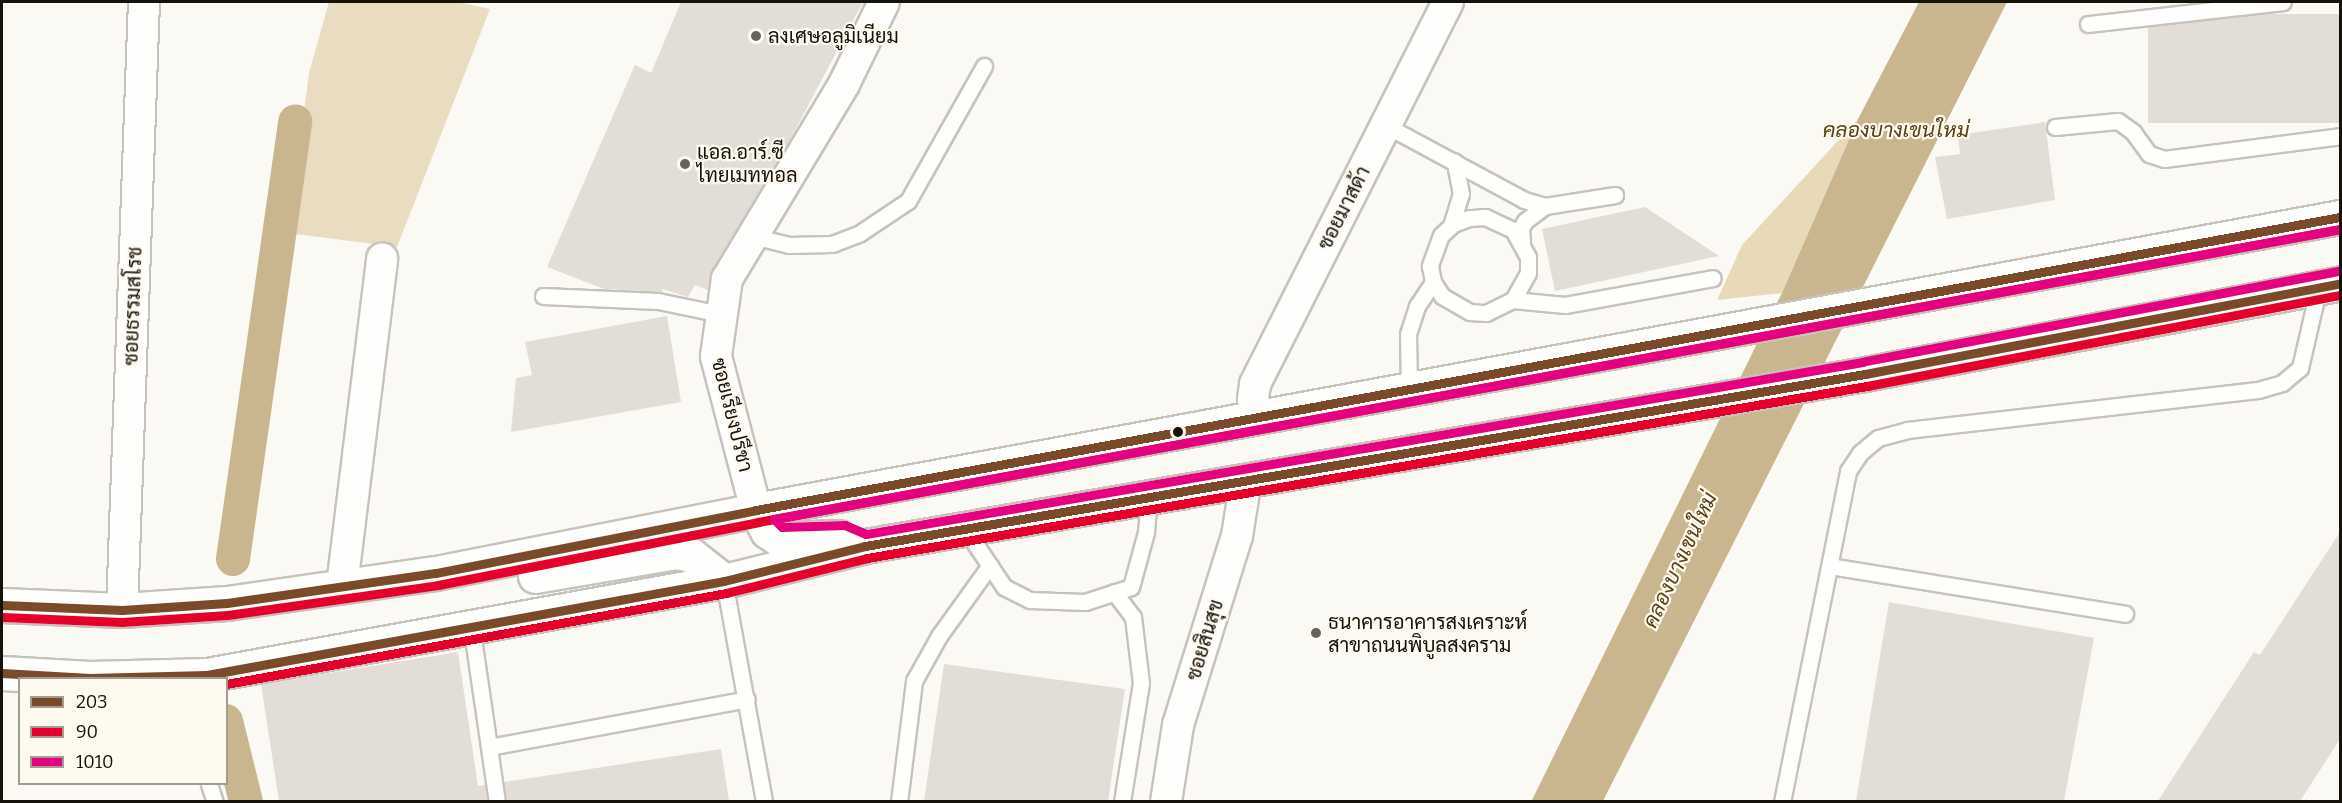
<!DOCTYPE html>
<meta charset="utf-8">
<style>
body{margin:0}
#map{position:relative;width:2342px;height:803px;overflow:hidden;background:#faf9f4;font-family:Bitter,Sarabun,serif}
div>[style]{position:absolute}
.green>*{inset:0;background:#e9dcc1}
.forest>*{inset:0;background:#e8d9b9}
.water>*{inset:0;background:#c9b68f}
.canal>*{height:34px;margin:-17px;padding:0 17px;transform-origin:17px;border-radius:17px;background:#c9b68f}
.building>*{inset:0;background:#e2ded7;transform-origin:0 0}
.roads{filter:drop-shadow(2px 0 #c6c3bc) drop-shadow(-2px 0 #c6c3bc) drop-shadow(0 2px #c6c3bc) drop-shadow(0 -2px #c6c3bc)}
.lane>*{height:15px;margin:-7.5px;padding:0 7.5px;transform-origin:7.5px;border-radius:7.5px;background:#fefefd}
.street>*{height:30px;margin:-15px;padding:0 15px;transform-origin:15px;border-radius:15px;background:#fefefd}
.primary>*{height:33px;margin:-16.5px;padding:0 16.5px;transform-origin:16.5px;border-radius:16.5px;background:#fefefd}
.bus-1>*{height:9px;margin:-4.5px;padding:0 4.5px;transform-origin:4.5px;border-radius:4.5px;background:#7a4b2a}
.bus-2>*{height:9px;margin:-4.5px;padding:0 4.5px;transform-origin:4.5px;border-radius:4.5px;background:#e4002b}
.bus-3>*{height:9px;margin:-4.5px;padding:0 4.5px;transform-origin:4.5px;border-radius:4.5px;background:#e5007d}
.dots>*{width:16px;height:16px;translate:-50% -50%;box-sizing:border-box;border:3px solid #fefaf0;border-radius:50%}
span{translate:-50% -50%;white-space:nowrap;text-align:center;line-height:1.15;-webkit-text-stroke:4.5px #fefaf0;paint-order:stroke}
.poi-label{font-size:20px;color:#16120a}
.left{translate:0 -50%;text-align:left}
.street-label{font-size:20px;color:#16120a}
.water-label{font-size:21px;color:#574318;font-style:italic}
.frame{position:absolute;inset:0;border:3px solid #16120a;pointer-events:none}
.legend{position:absolute;left:18px;top:677px;width:210px;height:108px;box-sizing:border-box;background:#fefaf0;border:2px solid #a19d94;margin:0;padding:8px 10px;list-style:none;font-size:18px;color:#16120a}
.legend li{display:flex;align-items:center;gap:12px;height:30px}
.legend b{width:30px;border:2px solid #a19d94}
</style>
<div id="map">
<div class="green">
<div style="clip-path:polygon(329px 2px,457px 2px,490px 9px,397px 247px,288px 233px,309px 73px)"></div>
</div>
<div class="forest">
<div style="clip-path:polygon(1858px 119px,1782px 293px,1717px 300px,1742px 245px)"></div>
</div>
<div class="water">
<div style="clip-path:polygon(1919px 2px,2007px 2px,1603px 801px,1531px 802px,1782px 293px,1858px 119px)"></div>
</div>
<div class="canal">
<div style="left:233px;top:559px;width:442px;rotate:-81.9deg"></div>
<div style="left:226px;top:721px;width:83px;rotate:76.1deg"></div>
</div>
<div class="building">
<div style="clip-path:polygon(681px 2px,863px 2px,792px 136px,712px 270px,708px 290px,695px 285px,688px 297px,662px 289px,662px 292px,604px 289px,547px 267px,635px 65px,651px 73px)"></div>
<div style="left:2340px;top:14px;width:109px;height:192px;rotate:90deg"></div>
<div style="clip-path:polygon(2045px 122px,2055px 200px,1947px 219px,1935px 157px,1960px 154px,1958px 135px)"></div>
<div style="clip-path:polygon(1645px 207px,1719px 256px,1555px 291px,1542px 229px)"></div>
<div style="clip-path:polygon(667px 316px,681px 402px,511px 432px,516px 378px,532px 375px,525px 342px)"></div>
<div style="clip-path:polygon(2340px 532px,2340px 739px,2300px 801px,2158px 801px,2254px 652px,2260px 655px)"></div>
<div style="clip-path:polygon(1889px 602px,2094px 638px,2064px 801px,1856px 801px)"></div>
<div style="clip-path:polygon(458px 652px,478px 786px,485px 785px,487px 801px,279px 801px,261px 684px)"></div>
<div style="clip-path:polygon(944px 664px,1125px 689px,1108px 801px,924px 801px)"></div>
<div style="clip-path:polygon(721px 749px,729px 801px,507px 801px,504px 782px)"></div>
</div>
<div class="roads">
<div class="lane">
<div style="left:2088px;top:24px;width:196px;rotate:-6.4deg"></div>
<div style="left:1385px;top:125px;width:158px;rotate:28.3deg"></div>
<div style="left:1524px;top:200px;width:22px;rotate:16deg"></div>
<div style="left:1545px;top:206px;width:71px;rotate:-8.9deg"></div>
<div style="left:2055px;top:127px;width:63px;rotate:-5.4deg"></div>
<div style="left:2118px;top:121px;width:19px;rotate:36deg"></div>
<div style="left:2133px;top:132px;width:27px;rotate:54deg"></div>
<div style="left:2149px;top:154px;width:16px;rotate:18deg"></div>
<div style="left:2164px;top:159px;width:177px;rotate:-7.4deg"></div>
<div style="left:1451px;top:226px;width:34px;rotate:-73deg"></div>
<div style="left:1461px;top:194px;width:33px;rotate:-101deg"></div>
<div style="left:753px;top:236px;width:37px;rotate:14deg"></div>
<div style="left:789px;top:245px;width:43px;rotate:-1.3deg"></div>
<div style="left:832px;top:244px;width:30px;rotate:-21deg"></div>
<div style="left:860px;top:233px;width:58px;rotate:-33.7deg"></div>
<div style="left:908px;top:201px;width:155px;rotate:-60.6deg"></div>
<div style="left:1522px;top:242px;width:14px;rotate:-94deg"></div>
<div style="left:1521px;top:228px;width:8px;rotate:-60deg"></div>
<div style="left:1525px;top:221px;width:25px;rotate:-37deg"></div>
<div style="left:543px;top:296px;width:115px;rotate:2.5deg"></div>
<div style="left:658px;top:301px;width:64px;rotate:11.7deg"></div>
<div style="left:1513px;top:300px;width:31px;rotate:-61deg"></div>
<div style="left:1528px;top:273px;width:16px;rotate:-90deg"></div>
<div style="left:1528px;top:257px;width:31px;rotate:-119deg"></div>
<div style="left:1513px;top:230px;width:31px;rotate:-155deg"></div>
<div style="left:1485px;top:217px;width:16px;rotate:176deg"></div>
<div style="left:1469px;top:218px;width:17px;rotate:159deg"></div>
<div style="left:1453px;top:224px;width:16px;rotate:137deg"></div>
<div style="left:1441px;top:235px;width:33px;rotate:110deg"></div>
<div style="left:1430px;top:266px;width:16px;rotate:79deg"></div>
<div style="left:1433px;top:282px;width:17px;rotate:57deg"></div>
<div style="left:1442px;top:296px;width:32px;rotate:30deg"></div>
<div style="left:1470px;top:312px;width:16px;rotate:4deg"></div>
<div style="left:1486px;top:313px;width:30px;rotate:-26deg"></div>
<div style="left:1513px;top:300px;width:52px;rotate:5.5deg"></div>
<div style="left:1565px;top:305px;width:150px;rotate:-10.3deg"></div>
<div style="left:1409px;top:389px;width:55px;rotate:-91deg"></div>
<div style="left:1408px;top:334px;width:29px;rotate:-72deg"></div>
<div style="left:1417px;top:306px;width:29px;rotate:-56deg"></div>
<div style="left:966px;top:530px;width:69px;rotate:56.3deg"></div>
<div style="left:1004px;top:587px;width:29px;rotate:27deg"></div>
<div style="left:1030px;top:600px;width:55px;rotate:2.1deg"></div>
<div style="left:1085px;top:602px;width:48px;rotate:-18.1deg"></div>
<div style="left:1131px;top:587px;width:57px;rotate:-74.7deg"></div>
<div style="left:1146px;top:532px;width:36px;rotate:-85deg"></div>
<div style="left:1830px;top:566px;width:299px;rotate:9.2deg"></div>
<div style="left:724px;top:581px;width:225px;rotate:79.7deg"></div>
<div style="left:1114px;top:592px;width:31px;rotate:53deg"></div>
<div style="left:1133px;top:617px;width:66px;rotate:83.1deg"></div>
<div style="left:1141px;top:683px;width:121px;rotate:99.1deg"></div>
<div style="left:471px;top:624px;width:180px;rotate:81.7deg"></div>
<div style="left:489px;top:747px;width:262px;rotate:-10.5deg"></div>
<div style="left:209px;top:784px;width:19px;rotate:72deg"></div>
<div style="left:899px;top:802px;width:122px;rotate:-82.9deg"></div>
<div style="left:914px;top:681px;width:51px;rotate:-60.9deg"></div>
<div style="left:939px;top:636px;width:87px;rotate:-54.3deg"></div>
<div style="left:1782px;top:802px;width:338px;rotate:-78.7deg"></div>
<div style="left:1848px;top:471px;width:22px;rotate:-56deg"></div>
<div style="left:1860px;top:453px;width:23px;rotate:-40deg"></div>
<div style="left:1878px;top:438px;width:30px;rotate:-15deg"></div>
<div style="left:1907px;top:430px;width:353px;rotate:-6.5deg"></div>
<div style="left:2258px;top:390px;width:25px;rotate:-16deg"></div>
<div style="left:2282px;top:383px;width:23px;rotate:-40deg"></div>
<div style="left:2300px;top:368px;width:84px;rotate:-77deg"></div>
</div>
<div class="street">
<div style="left:1257px;top:417px;width:18px;rotate:-103deg"></div>
<div style="left:1253px;top:399px;width:15px;rotate:-82deg"></div>
<div style="left:1255px;top:384px;width:428px;rotate:-63.2deg"></div>
<div style="left:756px;top:510px;width:159px;rotate:-104.6deg"></div>
<div style="left:716px;top:356px;width:78px;rotate:-81.9deg"></div>
<div style="left:727px;top:279px;width:227px;rotate:-59deg"></div>
<div style="left:844px;top:84px;width:91px;rotate:-64deg"></div>
<div style="left:342px;top:586px;width:330px;rotate:-83deg"></div>
<div style="left:122px;top:610px;width:608px;rotate:-87.93deg"></div>
<div style="left:1166px;top:802px;width:78px;rotate:-81.1deg"></div>
<div style="left:1178px;top:725px;width:198px;rotate:-72.7deg"></div>
<div style="left:1237px;top:536px;width:57px;rotate:-80.9deg"></div>
</div>
<div class="primary">
<div style="left:756px;top:510px;width:24px;rotate:62deg"></div>
<div style="left:767px;top:531px;width:14px;rotate:34deg"></div>
<div style="left:779px;top:539px;width:59px;rotate:-1.9deg"></div>
<div style="left:535px;top:576px;width:143px;rotate:-9.7deg"></div>
<div style="left:676px;top:552px;width:15px;rotate:11deg"></div>
<div style="left:691px;top:555px;width:42px;rotate:38.2deg"></div>
<div style="left:2px;top:605px;width:120px;rotate:2.4deg"></div>
<div style="left:122px;top:610px;width:105px;rotate:-3.8deg"></div>
<div style="left:227px;top:603px;width:211px;rotate:-8.2deg"></div>
<div style="left:436px;top:573px;width:326px;rotate:-11.1deg"></div>
<div style="left:756px;top:510px;width:1611px;rotate:-10.48deg"></div>
<div style="left:2px;top:673px;width:88px;rotate:3.3deg"></div>
<div style="left:90px;top:678px;width:117px;rotate:-1.5deg"></div>
<div style="left:207px;top:675px;width:525px;rotate:-10.3deg"></div>
<div style="left:724px;top:581px;width:145px;rotate:-13.9deg"></div>
<div style="left:865px;top:546px;width:1015px;rotate:-9.76deg"></div>
<div style="left:1865px;top:374px;width:484px;rotate:-10.8deg"></div>
</div>
</div>
<div class="bus-1">
<div style="left:2px;top:605px;width:120px;rotate:2.4deg"></div>
<div style="left:122px;top:610px;width:105px;rotate:-3.8deg"></div>
<div style="left:227px;top:603px;width:211px;rotate:-8.2deg"></div>
<div style="left:436px;top:573px;width:326px;rotate:-11.1deg"></div>
<div style="left:756px;top:510px;width:1611px;rotate:-10.48deg"></div>
<div style="left:2px;top:673px;width:88px;rotate:3.3deg"></div>
<div style="left:90px;top:678px;width:117px;rotate:-1.5deg"></div>
<div style="left:207px;top:675px;width:525px;rotate:-10.3deg"></div>
<div style="left:724px;top:581px;width:145px;rotate:-13.9deg"></div>
<div style="left:865px;top:546px;width:1015px;rotate:-9.76deg"></div>
<div style="left:1865px;top:374px;width:484px;rotate:-10.8deg"></div>
</div>
<div class="bus-2">
<div style="left:2px;top:617px;width:120px;rotate:2.4deg"></div>
<div style="left:122px;top:622px;width:106px;rotate:-3.8deg"></div>
<div style="left:228px;top:615px;width:212px;rotate:-8.1deg"></div>
<div style="left:438px;top:585px;width:326px;rotate:-11.1deg"></div>
<div style="left:758px;top:522px;width:1609px;rotate:-10.49deg"></div>
<div style="left:226px;top:684px;width:508px;rotate:-10.31deg"></div>
<div style="left:726px;top:593px;width:145px;rotate:-13.9deg"></div>
<div style="left:867px;top:558px;width:1015px;rotate:-9.76deg"></div>
<div style="left:1867px;top:386px;width:482px;rotate:-10.9deg"></div>
</div>
<div class="bus-3">
<div style="left:2338px;top:271px;width:484px;rotate:169.2deg"></div>
<div style="left:1863px;top:362px;width:1012px;rotate:170.21deg"></div>
<div style="left:866px;top:534px;width:23px;rotate:-157deg"></div>
<div style="left:845px;top:525px;width:63px;rotate:178.2deg"></div>
<div style="left:782px;top:527px;width:11px;rotate:-135deg"></div>
<div style="left:774px;top:519px;width:1593px;rotate:-10.49deg"></div>
</div>
<div class="dots">
<div style="left:756px;top:36px;background:#66635c"></div>
<div style="left:685px;top:164px;background:#66635c"></div>
<div style="left:1178px;top:432px;background:#16120a"></div>
<div style="left:1316px;top:633px;background:#66635c"></div>
</div>
<div class="poi-label">
<span class="left" style="left:768px;top:36px">ลงเศษอลูมิเนียม</span>
<span class="left" style="left:697px;top:164px">แอล.อาร์.ซี<br>ไทยเมททอล</span>
<span class="left" style="left:1328px;top:634px">ธนาคารอาคารสงเคราะห์<br>สาขาถนนพิบูลสงคราม</span>
</div>
<div class="street-label">
<span style="left:1344px;top:208px;rotate:-63deg">ซอยมาสด้า</span>
<span style="left:133px;top:306px;rotate:-88deg">ซอยธรรมสโรช</span>
<span style="left:732px;top:415px;rotate:76deg">ซอยเรียงปรีชา</span>
<span style="left:1205px;top:640px;rotate:-73deg">ซอยสินสุข</span>
</div>
<div class="water-label">
<span style="left:1896px;top:130px">คลองบางเขนใหม่</span>
<span style="left:1680px;top:560px;rotate:-65deg">คลองบางเขนใหม่</span>
</div>
<div class="frame"></div>
<ul class="legend">
<li><b style="height:8px;background:#7a4b2a"></b>203</li>
<li><b style="height:8px;background:#e4002b"></b>90</li>
<li><b style="height:8px;background:#e5007d"></b>1010</li>
</ul>
</div>
